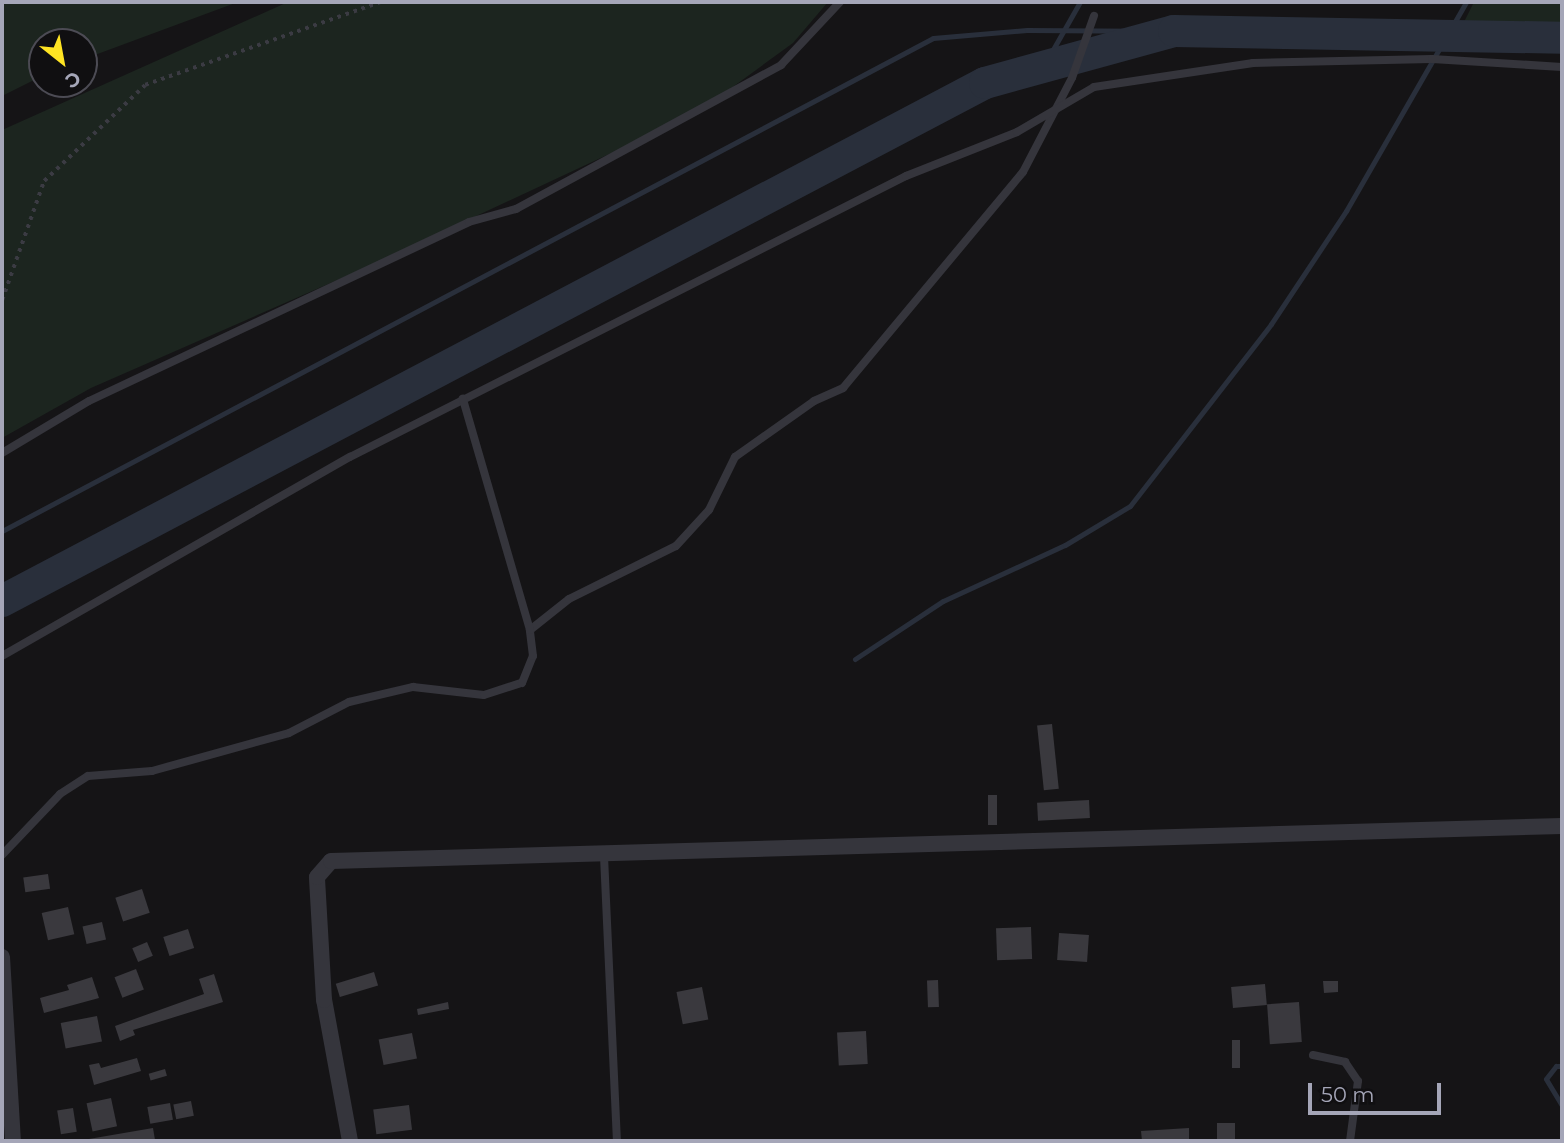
<!DOCTYPE html>
<meta charset="utf-8">
<style>
body{margin:0}
#map{position:relative;width:1564px;height:1143px;overflow:hidden;background:#151416;font-family:Montserrat,sans-serif}
div>[style]{position:absolute}
.green>*{inset:0;background:#1c251f}
.stream>*{height:5px;margin:-2.5px;padding:0 2.5px;transform-origin:2.5px;border-radius:2.5px;background:#292f3b}
.river>*{height:32px;margin:-16px;padding:0 16px;transform-origin:16px;border-radius:16px;background:#292f3b}
.building>*{inset:0;background:#3a393e;transform-origin:0 0}
.path>*{height:3.5px;margin-top:-1.75px;transform-origin:0;background:repeating-linear-gradient(90deg,#3b3b43 0 3.5px,transparent 0 8.5px)}
.service>*{height:8px;margin:-4px;padding:0 4px;transform-origin:4px;border-radius:4px;background:#35353c}
.minor>*{height:16px;margin:-8px;padding:0 8px;transform-origin:8px;border-radius:8px;background:#35353c}
span{translate:-50% -50%;white-space:nowrap;text-align:center;line-height:1.15;-webkit-text-stroke:7px #100f11;paint-order:stroke}
.frame{position:absolute;inset:0;border:4px solid #a5a6b8;pointer-events:none}
.north{position:absolute;left:28px;top:28px;width:70px;height:70px;box-sizing:border-box;background:#100f11;border:2px solid #4c4b54;border-radius:50%;rotate:149deg;font-size:19px;font-weight:700;line-height:28px;text-align:center;color:#a5a6b8}
.north::after{content:'';display:block;margin:auto;width:24px;height:32px;background:#ffe423;clip-path:polygon(50% 0,100% 100%,50% 72%,0 100%)}
.scale{position:absolute;left:1308px;top:1083px;width:133px;height:32px;box-sizing:border-box;border:4px solid #a5a6b8;border-top:0;padding-left:9px;font-size:21px;line-height:24px;white-space:nowrap;color:#a5a6b8;-webkit-text-stroke:5px #100f11;paint-order:stroke}
</style>
<div id="map">
<div class="green">
<div style="clip-path:polygon(2px 2px,238px 2px,84px 59px,84px 42px,42px 42px,42px 76px,2px 96px)"></div>
<div style="clip-path:polygon(288px 2px,828px 2px,793px 43px,697px 113px,367px 267px,91px 388px,2px 438px,2px 130px)"></div>
<div style="clip-path:polygon(1474px 2px,1562px 2px,1562px 30px,1461px 28px)"></div>
</div>
<div class="stream">
<div style="left:1043px;top:67px;width:75px;rotate:-60.4deg"></div>
<div style="left:2px;top:531px;width:1053px;rotate:-27.9deg"></div>
<div style="left:933px;top:38px;width:94px;rotate:-4.9deg"></div>
<div style="left:1027px;top:30px;width:147px;rotate:0.4deg"></div>
<div style="left:855px;top:659px;width:105px;rotate:-33.4deg"></div>
<div style="left:943px;top:601px;width:134px;rotate:-24.7deg"></div>
<div style="left:1065px;top:545px;width:76px;rotate:-31deg"></div>
<div style="left:1130px;top:506px;width:230px;rotate:-52.2deg"></div>
<div style="left:1271px;top:324px;width:136px;rotate:-56.4deg"></div>
<div style="left:1346px;top:211px;width:241px;rotate:-60.1deg"></div>
<div style="left:1562px;top:1066px;width:6px;rotate:180deg"></div>
<div style="left:1556px;top:1066px;width:16px;rotate:128deg"></div>
<div style="left:1546px;top:1079px;width:31px;rotate:59deg"></div>
</div>
<div class="river">
<div style="left:2px;top:601px;width:1111px;rotate:-27.79deg"></div>
<div style="left:985px;top:83px;width:196px;rotate:-15.4deg"></div>
<div style="left:1174px;top:31px;width:388px;rotate:1deg"></div>
</div>
<div class="building">
<div style="left:1052px;top:724px;width:65px;height:15px;rotate:84deg"></div>
<div style="left:988px;top:795px;width:9px;height:30px"></div>
<div style="left:1089px;top:800px;width:18px;height:52px;rotate:87deg"></div>
<div style="left:48px;top:874px;width:15px;height:25px;rotate:82deg"></div>
<div style="left:142px;top:889px;width:25px;height:28px;rotate:72deg"></div>
<div style="left:68px;top:907px;width:28px;height:27px;rotate:77deg"></div>
<div style="left:102px;top:922px;width:18px;height:20px;rotate:77deg"></div>
<div style="left:1031px;top:927px;width:32px;height:35px;rotate:88deg"></div>
<div style="left:188px;top:929px;width:20px;height:26px;rotate:72deg"></div>
<div style="left:1059px;top:933px;width:30px;height:27px;rotate:4deg"></div>
<div style="left:147px;top:942px;width:15px;height:16px;rotate:67deg"></div>
<div style="left:136px;top:969px;width:22px;height:23px;rotate:69deg"></div>
<div style="left:374px;top:972px;width:14px;height:40px;rotate:73deg"></div>
<div style="clip-path:polygon(214px 974px,223px 1002px,133px 1030px,135px 1035px,120px 1041px,115px 1026px,204px 994px,199px 979px)"></div>
<div style="clip-path:polygon(92px 977px,99px 998px,44px 1013px,40px 998px,69px 990px,67px 985px)"></div>
<div style="left:938px;top:980px;width:27px;height:11px;rotate:88deg"></div>
<div style="clip-path:polygon(1323px 981px,1338px 981px,1338px 992px,1324px 993px)"></div>
<div style="left:1265px;top:984px;width:21px;height:34px;rotate:85deg"></div>
<div style="left:702px;top:987px;width:33px;height:26px;rotate:79deg"></div>
<div style="clip-path:polygon(448px 1002px,449px 1009px,418px 1015px,417px 1009px)"></div>
<div style="left:1299px;top:1002px;width:40px;height:32px;rotate:86deg"></div>
<div style="left:97px;top:1016px;width:26px;height:37px;rotate:79deg"></div>
<div style="left:866px;top:1031px;width:33px;height:29px;rotate:87deg"></div>
<div style="left:412px;top:1033px;width:26px;height:34px;rotate:79deg"></div>
<div style="left:1232px;top:1040px;width:8px;height:28px"></div>
<div style="clip-path:polygon(137px 1058px,141px 1071px,94px 1085px,89px 1065px,99px 1063px,101px 1068px)"></div>
<div style="left:165px;top:1069px;width:7px;height:17px;rotate:74deg"></div>
<div style="left:111px;top:1098px;width:29px;height:25px;rotate:78deg"></div>
<div style="left:191px;top:1101px;width:15px;height:18px;rotate:79deg"></div>
<div style="left:170px;top:1103px;width:17px;height:23px;rotate:80deg"></div>
<div style="left:409px;top:1105px;width:25px;height:36px;rotate:83deg"></div>
<div style="left:73px;top:1108px;width:24px;height:16px;rotate:81deg"></div>
<div style="left:1217px;top:1123px;width:18px;height:18px"></div>
<div style="clip-path:polygon(153px 1128px,155px 1140px,83px 1141px,83px 1140px)"></div>
<div style="clip-path:polygon(1189px 1128px,1189px 1141px,1142px 1141px,1141px 1131px)"></div>
</div>
<div class="path">
<div style="left:2px;top:300px;width:126px;rotate:-70.6deg"></div>
<div style="left:44px;top:181px;width:139px;rotate:-43.5deg"></div>
<div style="left:145px;top:85px;width:250px;rotate:-19.4deg"></div>
</div>
<div class="service">
<div style="left:2px;top:453px;width:101px;rotate:-30.9deg"></div>
<div style="left:89px;top:401px;width:420px;rotate:-25.2deg"></div>
<div style="left:469px;top:222px;width:49px;rotate:-15.5deg"></div>
<div style="left:516px;top:209px;width:302px;rotate:-28.5deg"></div>
<div style="left:781px;top:65px;width:86px;rotate:-46.9deg"></div>
<div style="left:530px;top:630px;width:50px;rotate:-38.5deg"></div>
<div style="left:569px;top:599px;width:119px;rotate:-26.4deg"></div>
<div style="left:676px;top:546px;width:49px;rotate:-47.5deg"></div>
<div style="left:709px;top:510px;width:59px;rotate:-63.9deg"></div>
<div style="left:735px;top:457px;width:97px;rotate:-35.3deg"></div>
<div style="left:814px;top:401px;width:32px;rotate:-24deg"></div>
<div style="left:843px;top:388px;width:281px;rotate:-50.2deg"></div>
<div style="left:1023px;top:172px;width:106px;rotate:-62.5deg"></div>
<div style="left:1072px;top:78px;width:66px;rotate:-70.5deg"></div>
<div style="left:2px;top:656px;width:401px;rotate:-29.8deg"></div>
<div style="left:350px;top:457px;width:623px;rotate:-26.81deg"></div>
<div style="left:906px;top:176px;width:119px;rotate:-21.6deg"></div>
<div style="left:1017px;top:132px;width:89px;rotate:-30.3deg"></div>
<div style="left:1094px;top:87px;width:161px;rotate:-8.6deg"></div>
<div style="left:1253px;top:63px;width:179px;rotate:-1.3deg"></div>
<div style="left:1432px;top:59px;width:130px;rotate:3.5deg"></div>
<div style="left:2px;top:855px;width:84px;rotate:-46.4deg"></div>
<div style="left:60px;top:794px;width:33px;rotate:-33deg"></div>
<div style="left:88px;top:776px;width:64px;rotate:-4.5deg"></div>
<div style="left:152px;top:771px;width:142px;rotate:-15.5deg"></div>
<div style="left:289px;top:733px;width:68px;rotate:-27.3deg"></div>
<div style="left:349px;top:702px;width:66px;rotate:-13.2deg"></div>
<div style="left:413px;top:687px;width:71px;rotate:6.4deg"></div>
<div style="left:484px;top:695px;width:40px;rotate:-18deg"></div>
<div style="left:522px;top:683px;width:29px;rotate:-68deg"></div>
<div style="left:533px;top:656px;width:26px;rotate:-97deg"></div>
<div style="left:530px;top:630px;width:241px;rotate:-106.2deg"></div>
<div style="left:604px;top:856px;width:285px;rotate:87.4deg"></div>
<div style="left:1313px;top:1055px;width:33px;rotate:12deg"></div>
<div style="left:1345px;top:1062px;width:23px;rotate:56deg"></div>
<div style="left:1358px;top:1081px;width:61px;rotate:97.6deg"></div>
</div>
<div class="minor">
<div style="left:2px;top:957px;width:184px;rotate:86.6deg"></div>
<div style="left:350px;top:1141px;width:143px;rotate:-100.4deg"></div>
<div style="left:324px;top:1000px;width:123px;rotate:-93.3deg"></div>
<div style="left:317px;top:877px;width:21px;rotate:-49deg"></div>
<div style="left:331px;top:861px;width:1231px;rotate:-1.63deg"></div>
</div>
<div class="frame"></div>
<div class="north">С</div>
<div class="scale">50 m</div>
</div>
